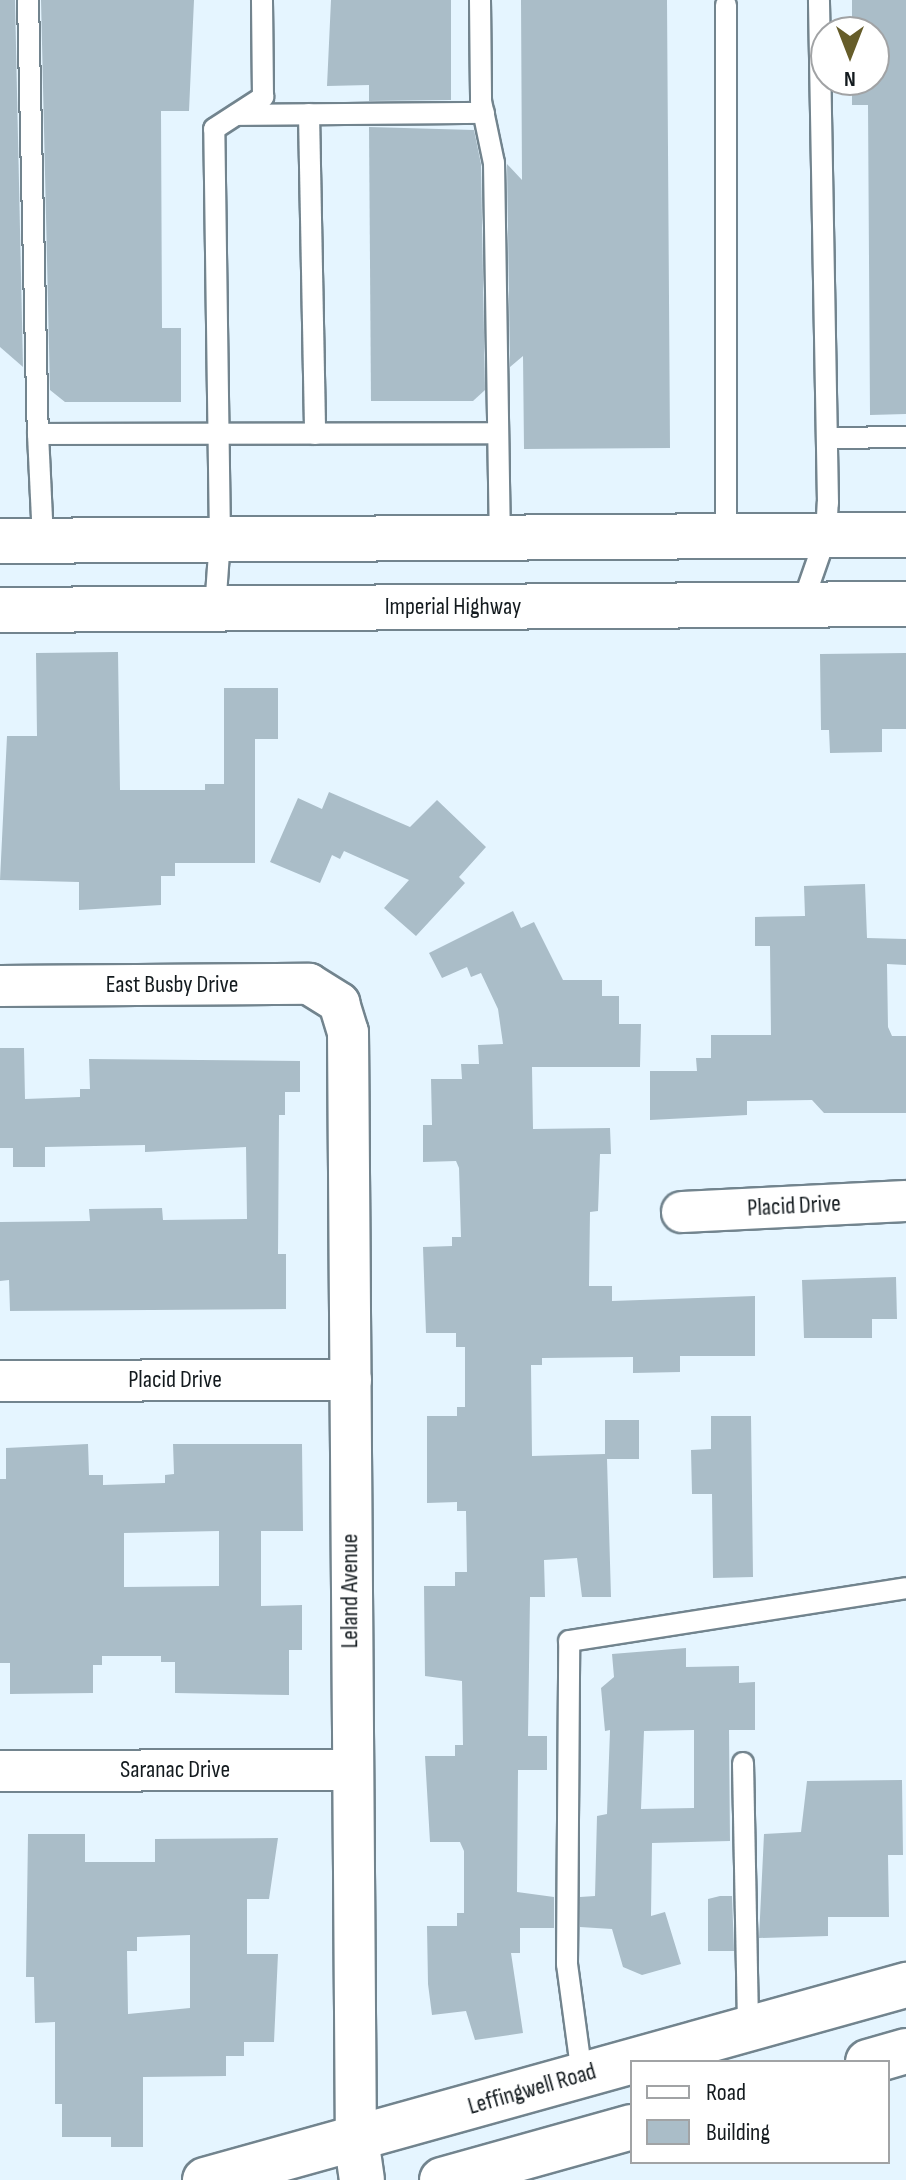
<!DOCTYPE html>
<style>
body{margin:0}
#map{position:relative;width:906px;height:2180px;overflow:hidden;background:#e5f5ff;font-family:"Sofia Sans Condensed",sans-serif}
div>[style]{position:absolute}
.building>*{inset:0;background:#aabdc8}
.roads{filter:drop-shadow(2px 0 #72848e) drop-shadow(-2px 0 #72848e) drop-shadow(0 2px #72848e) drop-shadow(0 -2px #72848e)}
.service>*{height:20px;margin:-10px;padding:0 10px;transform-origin:10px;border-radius:10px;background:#fff}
.minor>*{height:40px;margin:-20px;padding:0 20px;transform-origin:20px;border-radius:20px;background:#fff}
.tertiary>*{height:44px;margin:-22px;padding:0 22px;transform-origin:22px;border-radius:22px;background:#fff}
.secondary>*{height:44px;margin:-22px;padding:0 22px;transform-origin:22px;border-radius:22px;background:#fff}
.primary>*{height:44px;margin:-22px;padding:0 22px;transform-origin:22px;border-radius:22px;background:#fff}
span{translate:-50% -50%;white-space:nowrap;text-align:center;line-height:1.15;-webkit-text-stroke:6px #fff;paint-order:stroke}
.street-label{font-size:24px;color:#131a1e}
.legend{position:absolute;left:630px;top:2060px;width:260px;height:104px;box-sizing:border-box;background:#fff;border:2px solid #a1a3a5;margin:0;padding:10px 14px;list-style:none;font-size:24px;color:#131a1e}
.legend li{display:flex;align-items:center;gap:16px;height:40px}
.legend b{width:40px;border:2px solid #a1a3a5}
.north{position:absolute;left:810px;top:16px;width:80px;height:80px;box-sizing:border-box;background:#fff;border:2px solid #a1a3a5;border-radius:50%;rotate:180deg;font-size:22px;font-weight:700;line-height:32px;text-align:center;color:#131a1e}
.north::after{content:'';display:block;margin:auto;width:28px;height:36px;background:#665d2a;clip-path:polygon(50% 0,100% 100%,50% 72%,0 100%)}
</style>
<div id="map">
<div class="building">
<div style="clip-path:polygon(0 0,15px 0,23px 367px,0 347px)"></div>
<div style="clip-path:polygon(41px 0,194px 0,189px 111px,161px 111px,162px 328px,181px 328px,181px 402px,65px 402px,50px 390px)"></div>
<div style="clip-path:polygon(331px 0,451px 0,451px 100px,369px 101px,369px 85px,327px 86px)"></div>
<div style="clip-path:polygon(521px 0,667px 0,670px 448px,524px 449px,523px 356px,510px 367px,507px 164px,522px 180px)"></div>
<div style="clip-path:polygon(852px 0,906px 0,906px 414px,870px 415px,868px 105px,852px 105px,852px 80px,874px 80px,874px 32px,852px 32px)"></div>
<div style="clip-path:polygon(369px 127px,474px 130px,481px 164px,485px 390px,473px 401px,371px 401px)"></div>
<div style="clip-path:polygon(118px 652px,120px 790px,205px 790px,205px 784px,224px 784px,224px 688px,278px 688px,278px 739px,255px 739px,255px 863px,175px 863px,175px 876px,161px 876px,161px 905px,79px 910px,79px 882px,0 880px,7px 736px,37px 736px,36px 653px)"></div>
<div style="clip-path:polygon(906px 653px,906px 729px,882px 729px,882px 752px,830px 753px,829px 730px,821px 730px,820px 654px)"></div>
<div style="clip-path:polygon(329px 792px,410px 827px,437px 800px,486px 847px,459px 877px,465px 883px,416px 936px,384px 908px,409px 880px,344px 851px,340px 859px,332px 855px,320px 883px,270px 862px,298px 798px,322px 809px)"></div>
<div style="clip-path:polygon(865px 884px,867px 938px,906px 939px,906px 965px,887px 964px,888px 1027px,892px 1036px,906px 1036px,906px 1113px,824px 1113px,812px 1100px,747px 1101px,747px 1115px,650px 1120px,650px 1071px,697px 1071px,696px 1058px,711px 1058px,711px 1035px,771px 1035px,770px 946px,755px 946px,755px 917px,805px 916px,804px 886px)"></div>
<div style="clip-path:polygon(513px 911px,521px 928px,534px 922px,563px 980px,602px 980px,602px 996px,619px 996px,619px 1024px,641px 1024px,640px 1067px,532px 1067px,533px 1129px,610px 1128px,611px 1154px,600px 1154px,598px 1211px,590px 1212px,589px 1286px,612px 1286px,612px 1301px,755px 1296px,755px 1356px,680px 1356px,680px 1372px,633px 1373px,633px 1357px,542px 1358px,542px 1365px,531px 1365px,532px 1456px,605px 1454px,605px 1420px,639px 1420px,639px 1459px,607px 1459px,611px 1597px,582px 1597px,577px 1558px,544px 1560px,545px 1597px,530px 1597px,528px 1736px,547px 1736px,547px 1770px,518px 1770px,517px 1892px,554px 1897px,554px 1928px,520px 1928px,520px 1953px,511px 1953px,523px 2033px,475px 2040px,466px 2011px,432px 2015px,428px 1984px,427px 1926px,457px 1926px,457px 1913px,464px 1913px,464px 1851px,460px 1842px,430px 1842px,425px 1756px,455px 1756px,455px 1745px,463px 1745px,462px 1681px,425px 1676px,424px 1586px,455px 1586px,455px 1572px,467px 1572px,466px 1511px,457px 1511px,457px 1502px,427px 1503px,427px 1416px,457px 1416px,457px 1407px,465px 1407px,465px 1347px,456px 1347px,456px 1333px,426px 1333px,423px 1247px,452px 1246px,452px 1237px,461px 1237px,459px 1168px,456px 1161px,423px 1162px,423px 1125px,432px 1125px,431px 1079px,462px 1079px,461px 1064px,479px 1064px,478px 1045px,503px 1044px,498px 1009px,481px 973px,471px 977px,467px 967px,442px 978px,429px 953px)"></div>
<div style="clip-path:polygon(0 1048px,24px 1048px,25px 1099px,80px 1097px,80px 1089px,90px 1089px,89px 1059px,300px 1061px,300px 1092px,285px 1092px,285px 1115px,279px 1115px,278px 1254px,286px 1254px,286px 1309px,10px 1311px,9px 1280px,0 1281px,0 1222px,90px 1221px,89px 1209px,162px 1208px,163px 1220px,247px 1219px,246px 1147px,145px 1152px,145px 1145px,45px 1147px,45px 1167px,13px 1167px,13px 1148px,0 1148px)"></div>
<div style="clip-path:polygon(896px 1277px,897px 1319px,872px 1319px,872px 1338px,804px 1338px,802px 1280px)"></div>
<div style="clip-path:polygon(711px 1416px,751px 1416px,753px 1577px,713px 1578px,712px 1494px,692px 1494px,691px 1450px,711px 1449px)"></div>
<div style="clip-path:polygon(evenodd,88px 1444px,89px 1475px,103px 1475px,103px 1485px,165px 1483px,165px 1475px,174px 1474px,173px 1444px,302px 1444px,303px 1531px,261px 1531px,261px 1606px,302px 1605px,302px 1650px,289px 1650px,289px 1695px,175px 1693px,175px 1662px,161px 1662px,161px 1656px,102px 1656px,102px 1665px,93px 1665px,93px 1693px,10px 1694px,10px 1663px,0 1663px,0 1479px,6px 1479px,6px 1448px,88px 1444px,219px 1531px,219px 1586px,124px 1587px,124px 1533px,219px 1531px)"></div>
<div style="clip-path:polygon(evenodd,686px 1648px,686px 1667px,739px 1666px,739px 1683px,755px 1682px,755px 1730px,729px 1730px,730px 1841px,652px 1843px,651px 1916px,665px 1912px,681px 1964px,642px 1975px,623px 1967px,612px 1929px,580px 1927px,580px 1897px,595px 1896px,597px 1816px,607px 1814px,610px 1730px,605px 1731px,601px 1688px,614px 1677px,612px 1654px,686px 1648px,694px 1730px,694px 1808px,641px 1809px,644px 1731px,694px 1730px)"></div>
<div style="clip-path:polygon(902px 1780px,903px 1855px,888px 1855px,889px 1917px,828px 1917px,828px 1936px,759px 1938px,764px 1834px,801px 1832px,807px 1781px)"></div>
<div style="clip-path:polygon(evenodd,28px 1834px,85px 1834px,85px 1862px,155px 1862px,155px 1839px,278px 1838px,269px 1899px,247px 1899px,247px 1954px,278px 1954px,274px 2042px,244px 2042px,244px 2056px,226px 2056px,226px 2076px,143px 2077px,143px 2147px,111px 2147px,111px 2137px,62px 2137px,62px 2104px,55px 2104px,55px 2022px,35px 2023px,34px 1977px,26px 1977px,28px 1834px,190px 1935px,190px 2008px,128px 2014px,127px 1951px,137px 1951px,137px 1937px,190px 1935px)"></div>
<div style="clip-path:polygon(720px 1896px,732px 1896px,734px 1951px,708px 1951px,708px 1899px)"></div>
</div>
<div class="roads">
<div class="service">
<div style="left:28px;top:0;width:434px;rotate:88.7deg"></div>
<div style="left:38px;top:434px;width:460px;rotate:-0.1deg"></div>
<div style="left:480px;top:0;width:101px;rotate:89.4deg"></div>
<div style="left:481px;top:101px;width:63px;rotate:78.2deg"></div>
<div style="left:494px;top:163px;width:375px;rotate:89.1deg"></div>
<div style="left:309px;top:114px;width:320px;rotate:88.9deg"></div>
<div style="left:236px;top:115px;width:248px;rotate:-0.5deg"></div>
<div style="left:38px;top:434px;width:106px;rotate:87.3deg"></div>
<div style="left:828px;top:438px;width:78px;rotate:-0.7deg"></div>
<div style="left:726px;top:537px;width:532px;rotate:-90deg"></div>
<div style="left:802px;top:605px;width:73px;rotate:-70.8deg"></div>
<div style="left:826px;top:536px;width:33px;rotate:-87deg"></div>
<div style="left:828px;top:503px;width:503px;rotate:-91.03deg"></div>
<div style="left:215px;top:609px;width:70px;rotate:-85.9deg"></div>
<div style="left:220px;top:539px;width:410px;rotate:-90.8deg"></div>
<div style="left:214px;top:129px;width:59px;rotate:-33.1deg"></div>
<div style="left:263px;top:97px;width:97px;rotate:-90.6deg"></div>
<div style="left:743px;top:1763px;width:266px;rotate:88.9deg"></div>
<div style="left:582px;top:2075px;width:112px;rotate:-97.7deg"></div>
<div style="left:567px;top:1964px;width:323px;rotate:-89.6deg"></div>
<div style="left:569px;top:1641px;width:341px;rotate:-8.9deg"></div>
</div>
<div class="minor">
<div style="left:0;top:986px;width:309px;rotate:-0.4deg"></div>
<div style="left:309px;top:984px;width:36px;rotate:32deg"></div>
<div style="left:339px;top:1003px;width:30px;rotate:73deg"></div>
<div style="left:348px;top:1032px;width:1106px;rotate:89.59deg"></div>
<div style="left:682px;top:1212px;width:224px;rotate:-2.8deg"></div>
<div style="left:0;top:1381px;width:351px;rotate:-0.2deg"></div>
<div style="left:0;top:1771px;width:350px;rotate:-0.2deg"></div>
</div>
<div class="tertiary">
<div style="left:356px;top:2138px;width:42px;rotate:81.9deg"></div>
</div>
<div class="secondary">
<div style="left:868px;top:2062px;width:40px;rotate:-16deg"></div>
<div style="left:205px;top:2180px;width:728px;rotate:-15.55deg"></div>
<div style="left:442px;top:2180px;width:197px;rotate:-15.6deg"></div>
</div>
<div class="primary">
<div style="left:0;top:541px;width:906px;rotate:-0.38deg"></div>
<div style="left:0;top:610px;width:906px;rotate:-0.38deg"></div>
</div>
</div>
<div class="street-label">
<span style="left:453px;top:607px">Imperial Highway</span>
<span style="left:172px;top:985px">East Busby Drive</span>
<span style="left:794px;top:1206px;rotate:-3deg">Placid Drive</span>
<span style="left:175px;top:1380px">Placid Drive</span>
<span style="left:350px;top:1591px;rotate:-90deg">Leland Avenue</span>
<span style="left:175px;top:1770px">Saranac Drive</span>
<span style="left:532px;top:2089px;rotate:-16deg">Leffingwell Road</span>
</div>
<ul class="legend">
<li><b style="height:10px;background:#fff"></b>Road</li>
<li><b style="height:22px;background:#aabdc8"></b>Building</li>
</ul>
<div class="north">N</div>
</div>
